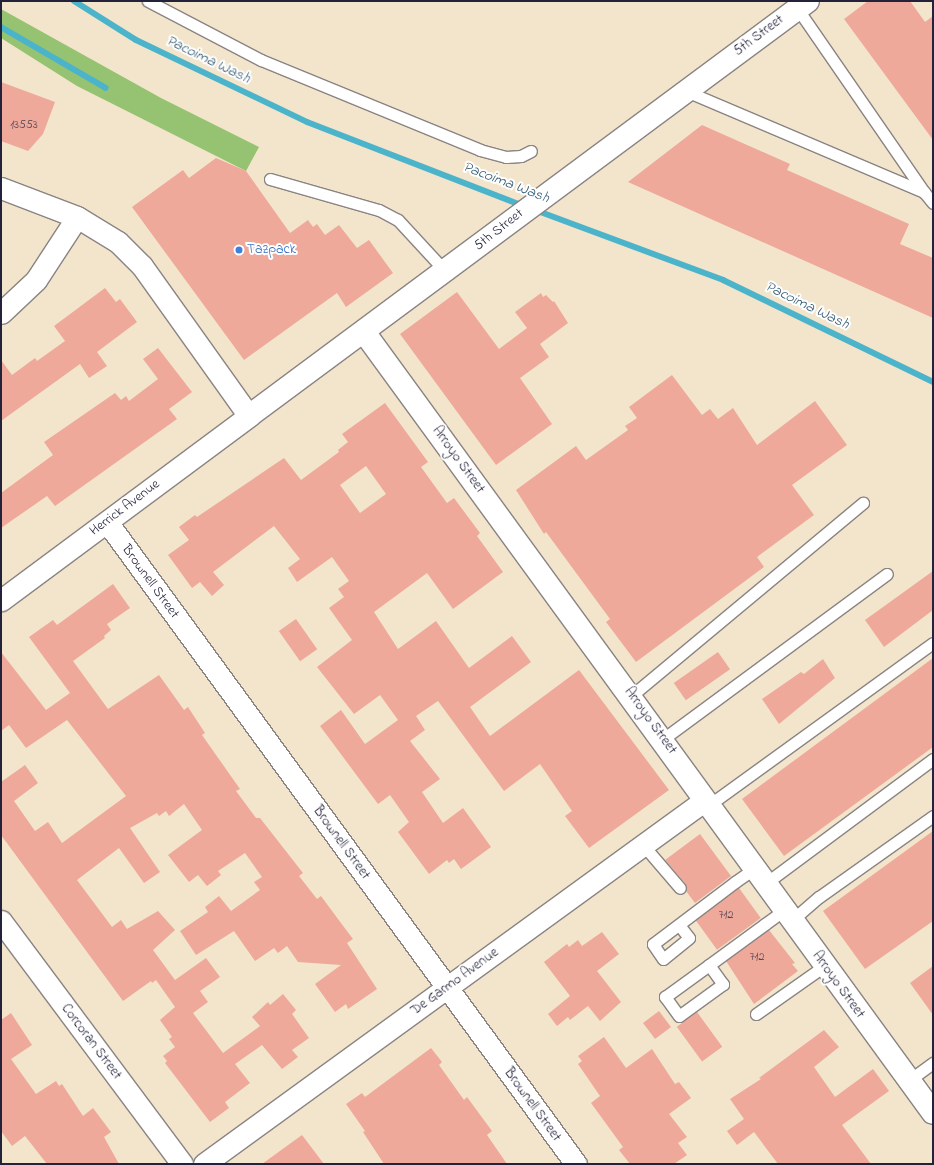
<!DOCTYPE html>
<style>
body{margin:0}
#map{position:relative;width:934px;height:1165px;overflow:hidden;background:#f2e5cb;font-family:"Indie Flower",sans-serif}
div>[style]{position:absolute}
.green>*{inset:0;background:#96c371}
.stream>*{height:6px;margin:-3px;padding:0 3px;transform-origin:3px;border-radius:3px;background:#4cb4ca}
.building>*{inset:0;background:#efa99b;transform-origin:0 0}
.roads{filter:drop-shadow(1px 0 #8a8483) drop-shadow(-1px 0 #8a8483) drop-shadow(0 1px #8a8483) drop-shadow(0 -1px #8a8483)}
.service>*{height:11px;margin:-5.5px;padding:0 5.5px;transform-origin:5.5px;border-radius:5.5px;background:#fff}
.minor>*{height:21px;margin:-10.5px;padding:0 10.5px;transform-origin:10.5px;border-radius:10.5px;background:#fff}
.tertiary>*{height:22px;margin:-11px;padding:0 11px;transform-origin:11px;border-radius:11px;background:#fff}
.dots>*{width:11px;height:11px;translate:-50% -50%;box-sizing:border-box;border:2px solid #fff;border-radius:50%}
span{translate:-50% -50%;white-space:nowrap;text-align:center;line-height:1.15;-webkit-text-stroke:4px #fff;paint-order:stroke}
.number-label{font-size:12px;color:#554453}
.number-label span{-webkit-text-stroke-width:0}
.street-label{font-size:14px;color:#22223b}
.shop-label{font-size:14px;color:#366cbe}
.left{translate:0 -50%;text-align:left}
.water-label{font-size:15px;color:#335c74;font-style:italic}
.frame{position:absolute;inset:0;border:2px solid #22223b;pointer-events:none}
</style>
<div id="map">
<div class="green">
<div style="clip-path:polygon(1px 9px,161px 98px,259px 147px,246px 171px,77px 86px,1px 38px)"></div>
</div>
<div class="stream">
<div style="left:74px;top:1px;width:73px;rotate:32.2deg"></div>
<div style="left:136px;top:40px;width:190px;rotate:25.6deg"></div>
<div style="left:307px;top:122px;width:233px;rotate:21.2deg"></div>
<div style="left:1px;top:27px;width:121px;rotate:30.2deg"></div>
<div style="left:535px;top:210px;width:201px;rotate:20.4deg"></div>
<div style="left:723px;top:280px;width:233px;rotate:25.9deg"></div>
</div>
<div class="building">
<div style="clip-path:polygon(868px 1px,910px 1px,925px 22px,933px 16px,933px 140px,844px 19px)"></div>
<div style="clip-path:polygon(1px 82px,55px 102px,43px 134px,28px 151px,1px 141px)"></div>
<div style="clip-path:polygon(702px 125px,790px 164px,787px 170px,909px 224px,900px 244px,933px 258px,933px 318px,628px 182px)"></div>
<div style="clip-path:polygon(216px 158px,246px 171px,290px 233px,308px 220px,313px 227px,317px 224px,325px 235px,339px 225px,357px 248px,369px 240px,393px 273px,346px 307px,337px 293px,244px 360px,132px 207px,183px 170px,189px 178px)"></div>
<div style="clip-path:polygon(105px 288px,116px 302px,120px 299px,137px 322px,97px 352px,107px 366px,89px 378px,80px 364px,1px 421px,1px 360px,12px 375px,35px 358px,37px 361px,65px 341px,54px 326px)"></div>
<div style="clip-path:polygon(457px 292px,499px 349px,527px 328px,515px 312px,541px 293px,543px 297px,546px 295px,553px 302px,554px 301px,568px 323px,540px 344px,549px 357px,520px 378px,552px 424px,496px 465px,400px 334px)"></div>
<div style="clip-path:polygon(158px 348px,192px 392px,169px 409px,177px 419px,55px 506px,47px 496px,1px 528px,1px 493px,53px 455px,44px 442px,115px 393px,121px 400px,126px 396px,129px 401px,158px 379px,143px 359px)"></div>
<div style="clip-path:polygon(672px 375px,702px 415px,710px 409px,718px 419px,733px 408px,757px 445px,815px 401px,847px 445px,792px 485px,814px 515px,757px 557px,764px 567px,636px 662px,606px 622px,610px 619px,546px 532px,544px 534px,516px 490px,576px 446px,586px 460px,628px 430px,625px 426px,637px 418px,629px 407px)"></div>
<div style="clip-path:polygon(evenodd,385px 403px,428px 462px,421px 467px,447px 503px,454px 498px,480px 533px,477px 536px,503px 572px,453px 609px,427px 573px,374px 612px,398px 649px,436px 621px,469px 668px,512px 636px,531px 662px,470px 707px,490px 736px,579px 670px,669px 790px,589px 848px,565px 816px,572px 811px,540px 764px,504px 791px,438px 701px,416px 716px,425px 730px,410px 741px,440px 779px,422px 792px,443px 823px,463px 808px,491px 847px,461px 869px,454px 859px,449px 863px,447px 860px,429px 874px,398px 832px,409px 822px,390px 795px,378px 804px,320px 726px,341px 710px,365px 744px,398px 720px,380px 695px,354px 714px,317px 667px,352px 640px,329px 608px,344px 597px,338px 589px,349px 581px,332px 557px,297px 582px,288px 568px,300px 559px,274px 526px,213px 572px,224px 585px,212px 596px,200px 582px,192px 588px,168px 555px,189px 540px,179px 527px,195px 515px,197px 517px,284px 458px,301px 480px,339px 452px,338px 450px,348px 442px,342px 434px,385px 403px,366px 466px,386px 494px,360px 513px,340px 485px,366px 466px)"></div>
<div style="clip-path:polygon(933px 571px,933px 610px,884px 647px,865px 620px)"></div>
<div style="clip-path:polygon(113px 584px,130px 608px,107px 624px,111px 630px,104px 636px,105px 638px,73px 661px,108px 709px,159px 675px,184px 710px,188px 707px,205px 733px,202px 735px,240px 789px,236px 791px,256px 818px,260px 818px,303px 873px,299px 876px,317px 899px,321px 896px,338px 919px,353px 939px,347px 943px,377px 989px,348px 1009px,346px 1004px,335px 1012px,315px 984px,341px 965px,298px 962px,287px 946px,278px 953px,274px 948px,255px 961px,234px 931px,196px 955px,180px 931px,208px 912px,205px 907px,219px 896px,231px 911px,260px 890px,254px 882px,262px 877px,245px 853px,218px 871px,221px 875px,207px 886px,198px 875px,189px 882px,168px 855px,202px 830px,184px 804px,169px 816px,166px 811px,159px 816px,157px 813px,130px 828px,160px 872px,144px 883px,119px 848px,77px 880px,112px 927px,121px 920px,127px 929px,158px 911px,175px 930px,153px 950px,175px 980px,206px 958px,220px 977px,200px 991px,208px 1002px,193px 1013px,223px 1053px,260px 1026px,252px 1017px,268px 1002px,270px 1005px,283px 994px,296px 1010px,292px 1014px,309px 1038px,292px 1050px,298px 1057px,282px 1069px,262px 1045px,235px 1064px,250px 1083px,225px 1102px,229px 1108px,210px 1122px,165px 1063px,167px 1061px,163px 1056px,175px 1047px,169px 1039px,172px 1037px,160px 1020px,175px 1007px,156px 980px,152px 983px,151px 981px,123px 1001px,1px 835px,1px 782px,25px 765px,38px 783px,14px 801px,35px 831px,48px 822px,62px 843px,126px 796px,67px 720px,26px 748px,9px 725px,1px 731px,1px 652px,46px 710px,70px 693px,29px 637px,53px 620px,57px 625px)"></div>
<div style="left:296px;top:619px;width:37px;height:21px;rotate:55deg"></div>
<div style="left:718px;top:652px;width:21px;height:54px;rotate:55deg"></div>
<div style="clip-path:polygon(933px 658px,933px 747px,784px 856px,742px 799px)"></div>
<div style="clip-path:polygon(823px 659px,835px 678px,779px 724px,762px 699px,801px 672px,804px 674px)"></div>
<div style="clip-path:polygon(933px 831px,933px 921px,865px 969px,823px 911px)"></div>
<div style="clip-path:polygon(700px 834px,731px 876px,695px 903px,686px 891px,685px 883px,665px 860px)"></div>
<div style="left:739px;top:888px;width:37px;height:54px;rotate:54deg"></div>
<div style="clip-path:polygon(769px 930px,795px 963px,792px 964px,798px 971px,754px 1004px,726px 961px)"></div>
<div style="clip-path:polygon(602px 932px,619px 954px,597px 971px,621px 1002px,600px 1021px,588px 1006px,570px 1020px,568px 1017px,557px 1026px,548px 1014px,570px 996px,544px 962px,567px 944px,569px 947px,578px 940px,582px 946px)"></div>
<div style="clip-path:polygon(933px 966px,933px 1015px,910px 983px)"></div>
<div style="left:659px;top:1011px;width:20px;height:20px;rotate:53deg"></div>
<div style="left:697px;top:1012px;width:43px;height:25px;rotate:54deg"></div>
<div style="clip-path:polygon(11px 1013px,32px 1045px,11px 1059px,36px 1094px,56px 1081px,59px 1086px,62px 1084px,83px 1116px,93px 1108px,111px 1132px,104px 1137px,119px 1164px,47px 1164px,25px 1136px,12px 1146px,1px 1131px,1px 1020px)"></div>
<div style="clip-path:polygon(824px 1030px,839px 1047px,814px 1067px,835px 1097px,873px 1069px,889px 1091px,842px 1125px,871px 1164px,778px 1164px,754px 1132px,737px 1145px,727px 1131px,744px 1119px,730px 1099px,761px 1079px,759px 1078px)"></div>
<div style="clip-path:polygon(604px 1037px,626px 1068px,652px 1049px,675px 1084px,679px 1082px,691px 1098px,669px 1114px,687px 1137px,678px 1143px,687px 1155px,674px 1164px,630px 1164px,619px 1150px,623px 1147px,591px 1103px,600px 1096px,578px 1064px,582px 1061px,578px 1056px)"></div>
<div style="clip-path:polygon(431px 1048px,442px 1062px,439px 1065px,464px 1100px,467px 1097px,492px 1131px,487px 1135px,507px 1164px,384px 1164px,363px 1132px,365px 1131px,346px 1104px,362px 1093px,365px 1097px)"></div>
<div style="clip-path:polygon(302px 1135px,324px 1164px,262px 1164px)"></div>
</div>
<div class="roads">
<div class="service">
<div style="left:148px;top:1px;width:127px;rotate:27.6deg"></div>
<div style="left:261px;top:60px;width:237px;rotate:22.3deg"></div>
<div style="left:480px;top:150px;width:27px;rotate:15deg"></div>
<div style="left:506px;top:157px;width:15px;rotate:-4deg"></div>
<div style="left:521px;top:156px;width:11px;rotate:-27deg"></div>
<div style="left:797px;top:8px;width:224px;rotate:55.4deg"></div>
<div style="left:686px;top:91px;width:259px;rotate:23deg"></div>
<div style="left:924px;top:192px;width:14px;rotate:51deg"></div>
<div style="left:270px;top:179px;width:113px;rotate:15.9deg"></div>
<div style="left:379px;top:210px;width:21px;rotate:28deg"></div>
<div style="left:398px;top:220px;width:69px;rotate:47.3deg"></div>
<div style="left:631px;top:696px;width:302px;rotate:-39.8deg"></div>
<div style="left:663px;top:739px;width:278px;rotate:-36.4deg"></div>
<div style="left:709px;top:805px;width:276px;rotate:-35.9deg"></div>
<div style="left:644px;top:846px;width:55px;rotate:49.4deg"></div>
<div style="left:766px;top:883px;width:208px;rotate:-36.6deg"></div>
<div style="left:791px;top:921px;width:37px;rotate:-41deg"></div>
<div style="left:819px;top:897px;width:140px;rotate:-35.4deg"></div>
<div style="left:679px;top:925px;width:16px;rotate:52deg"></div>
<div style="left:689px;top:938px;width:33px;rotate:141deg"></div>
<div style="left:663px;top:959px;width:18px;rotate:-124deg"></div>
<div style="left:653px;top:944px;width:103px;rotate:-37.1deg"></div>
<div style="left:735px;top:882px;width:24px;rotate:-35deg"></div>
<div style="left:709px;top:965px;width:24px;rotate:54deg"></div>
<div style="left:723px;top:984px;width:54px;rotate:144deg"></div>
<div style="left:679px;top:1016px;width:24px;rotate:-126deg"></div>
<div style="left:665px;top:997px;width:54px;rotate:-36deg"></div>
<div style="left:709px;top:965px;width:69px;rotate:-36.2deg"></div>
<div style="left:765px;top:924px;width:24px;rotate:-36deg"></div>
<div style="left:756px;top:1014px;width:83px;rotate:-35.2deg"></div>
<div style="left:908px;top:1081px;width:31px;rotate:-36deg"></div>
</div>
<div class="minor">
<div style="left:1px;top:188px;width:81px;rotate:20.9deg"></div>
<div style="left:77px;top:217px;width:48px;rotate:31.4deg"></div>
<div style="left:118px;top:242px;width:34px;rotate:45deg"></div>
<div style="left:142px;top:266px;width:184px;rotate:54.5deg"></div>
<div style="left:249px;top:416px;width:309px;rotate:143.4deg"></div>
<div style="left:1px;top:313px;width:48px;rotate:-43.3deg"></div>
<div style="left:36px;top:280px;width:75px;rotate:-56.9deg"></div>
<div style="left:107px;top:522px;width:795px;rotate:53.85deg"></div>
<div style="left:1px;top:921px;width:303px;rotate:53.3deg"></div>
<div style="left:204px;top:1164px;width:619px;rotate:-36deg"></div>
</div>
<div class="tertiary">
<div style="left:364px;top:332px;width:966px;rotate:53.92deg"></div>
<div style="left:249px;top:416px;width:696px;rotate:-36.59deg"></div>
</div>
</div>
<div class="dots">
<div style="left:239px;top:250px;background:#3f7fe0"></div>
</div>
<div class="number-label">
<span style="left:24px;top:126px">13553</span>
<span style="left:726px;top:916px">712</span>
<span style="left:757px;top:958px">712</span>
</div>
<div class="street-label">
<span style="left:759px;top:36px;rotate:-37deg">5th Street</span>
<span style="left:499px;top:230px;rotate:-38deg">5th Street</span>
<span style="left:458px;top:460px;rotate:54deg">Arroyo Street</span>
<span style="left:125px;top:508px;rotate:-37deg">Herrick Avenue</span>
<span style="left:150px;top:582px;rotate:54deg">Brownell Street</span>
<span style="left:650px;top:721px;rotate:54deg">Arroyo Street</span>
<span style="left:341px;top:843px;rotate:54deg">Brownell Street</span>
<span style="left:455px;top:982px;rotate:-36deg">De Garmo Avenue</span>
<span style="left:838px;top:985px;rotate:54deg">Arroyo Street</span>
<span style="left:91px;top:1042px;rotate:53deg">Corcoran Street</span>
<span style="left:532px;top:1105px;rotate:54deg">Brownell Street</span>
</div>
<div class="shop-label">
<span class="left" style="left:247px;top:250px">Tazpack</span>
</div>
<div class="water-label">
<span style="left:208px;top:60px;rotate:26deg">Pacoima Wash</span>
<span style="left:506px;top:183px;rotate:21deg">Pacoima Wash</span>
<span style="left:807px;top:306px;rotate:26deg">Pacoima Wash</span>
</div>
<div class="frame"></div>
</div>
